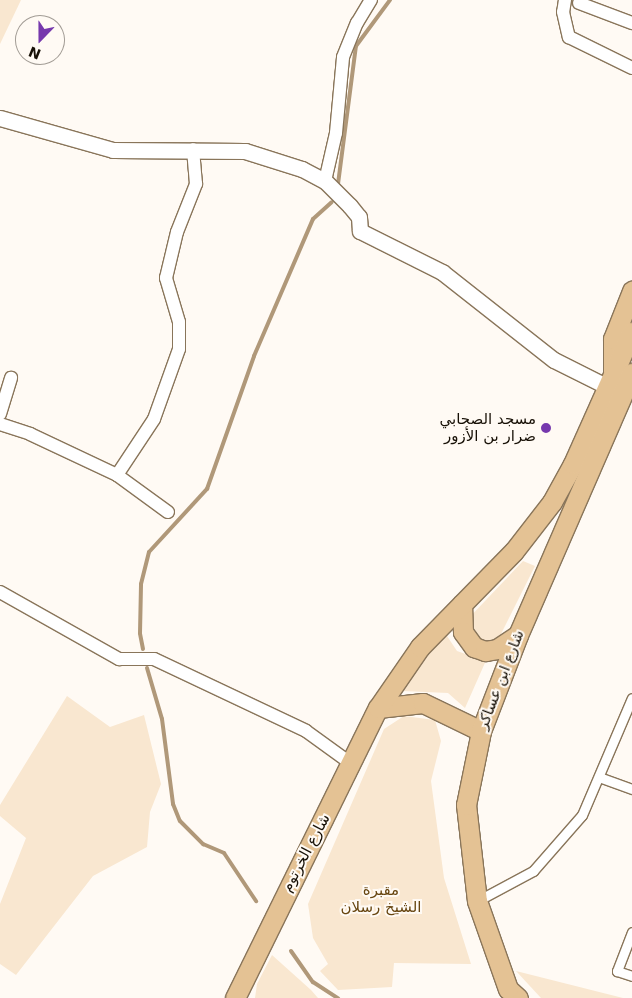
<!DOCTYPE html>
<meta charset="utf-8">
<style>
body{margin:0}
#map{position:relative;width:632px;height:998px;overflow:hidden;background:#fffaf4;font-family:"DejaVu Sans",Cairo,sans-serif}
div>[style]{position:absolute}
.green>*{inset:0;background:#f9e7d0}
.stream>*{height:4px;margin:-2px;padding:0 2px;transform-origin:2px;border-radius:2px;background:#b09879}
.roads{filter:drop-shadow(1px 0 #89755a) drop-shadow(-1px 0 #89755a) drop-shadow(0 1px #89755a) drop-shadow(0 -1px #89755a)}
.pedestrian>*{height:9px;margin:-4.5px;padding:0 4.5px;transform-origin:4.5px;border-radius:4.5px;background:#fff}
.minor>*{height:12px;margin:-6px;padding:0 6px;transform-origin:6px;border-radius:6px;background:#fff}
.tertiary>*{height:15px;margin:-7.5px;padding:0 7.5px;transform-origin:7.5px;border-radius:7.5px;background:#fff}
.primary>*{height:19px;margin:-9.5px;padding:0 9.5px;transform-origin:9.5px;border-radius:9.5px;background:#e4c294}
.dots>*{width:14px;height:14px;translate:-50% -50%;box-sizing:border-box;border:2px solid #fffaf4;border-radius:50%}
span{translate:-50% -50%;white-space:nowrap;text-align:center;line-height:1.15;-webkit-text-stroke:4px #fffaf4;paint-order:stroke}
.poi-label{font-size:15px;color:#171006}
.right{translate:-100% -50%;text-align:right}
.street-label{font-size:15px;color:#171006}
.park-label{font-size:15px;color:#67450f}
.north{position:absolute;left:15px;top:15px;width:50px;height:50px;box-sizing:border-box;background:#fffaf4;border:1px solid #a29c95;border-radius:50%;rotate:202deg;font-size:14px;font-weight:700;line-height:20px;text-align:center;color:#171006}
.north::after{content:'';display:block;margin:auto;width:18px;height:22px;background:#7638ad;clip-path:polygon(50% 0,100% 100%,50% 72%,0 100%)}
</style>
<div id="map">
<div class="green">
<div style="clip-path:polygon(0 0,21px 0,0 44px)"></div>
<div style="clip-path:polygon(523px 561px,535px 566px,498px 640px,485px 642px,471px 632px,466px 621px)"></div>
<div style="clip-path:polygon(441px 627px,457px 651px,477px 658px,488px 656px,465px 708px,448px 693px,403px 691px)"></div>
<div style="clip-path:polygon(67px 696px,110px 727px,144px 715px,161px 784px,150px 812px,147px 847px,93px 876px,16px 975px,0 964px,0 904px,26px 838px,0 816px,0 805px)"></div>
<div style="clip-path:polygon(404px 716px,435px 720px,441px 741px,431px 781px,444px 878px,471px 964px,394px 963px,392px 987px,338px 990px,320px 971px,328px 964px,313px 938px,308px 904px,384px 729px)"></div>
<div style="clip-path:polygon(272px 955px,311px 990px,318px 998px,255px 998px,257px 984px)"></div>
<div style="clip-path:polygon(516px 971px,623px 998px,541px 998px)"></div>
</div>
<div class="stream">
<div style="left:338px;top:184px;width:139px;rotate:-82.6deg"></div>
<div style="left:356px;top:46px;width:57px;rotate:-53.5deg"></div>
<div style="left:143px;top:649px;width:16px;rotate:-101deg"></div>
<div style="left:140px;top:633px;width:49px;rotate:-88.8deg"></div>
<div style="left:141px;top:584px;width:33px;rotate:-76deg"></div>
<div style="left:149px;top:552px;width:86px;rotate:-47.4deg"></div>
<div style="left:207px;top:489px;width:141px;rotate:-70.5deg"></div>
<div style="left:254px;top:356px;width:149px;rotate:-66.7deg"></div>
<div style="left:313px;top:219px;width:25px;rotate:-42deg"></div>
<div style="left:147px;top:668px;width:53px;rotate:73.6deg"></div>
<div style="left:162px;top:719px;width:86px;rotate:82.6deg"></div>
<div style="left:173px;top:804px;width:18px;rotate:68deg"></div>
<div style="left:180px;top:821px;width:33px;rotate:45deg"></div>
<div style="left:203px;top:844px;width:23px;rotate:23deg"></div>
<div style="left:224px;top:853px;width:58px;rotate:56.3deg"></div>
<div style="left:291px;top:951px;width:38px;rotate:55deg"></div>
<div style="left:313px;top:982px;width:30px;rotate:33deg"></div>
</div>
<div class="roads">
<div class="pedestrian">
<div style="left:599px;top:777px;width:35px;rotate:20deg"></div>
<div style="left:477px;top:901px;width:64px;rotate:-28.2deg"></div>
<div style="left:533px;top:871px;width:74px;rotate:-48.8deg"></div>
<div style="left:582px;top:815px;width:127px;rotate:-66.9deg"></div>
<div style="left:632px;top:932px;width:42px;rotate:111deg"></div>
<div style="left:617px;top:971px;width:16px;rotate:18deg"></div>
</div>
<div class="minor">
<div style="left:565px;top:0;width:12px;rotate:99deg"></div>
<div style="left:563px;top:12px;width:26px;rotate:77deg"></div>
<div style="left:569px;top:37px;width:70px;rotate:26.2deg"></div>
<div style="left:579px;top:3px;width:57px;rotate:20.7deg"></div>
<div style="left:325px;top:181px;width:49px;rotate:-77.1deg"></div>
<div style="left:336px;top:133px;width:76px;rotate:-84.7deg"></div>
<div style="left:343px;top:57px;width:37px;rotate:-68deg"></div>
<div style="left:357px;top:23px;width:27px;rotate:-59deg"></div>
<div style="left:0;top:414px;width:38px;rotate:-73deg"></div>
<div style="left:0;top:424px;width:32px;rotate:18deg"></div>
<div style="left:30px;top:434px;width:96px;rotate:25.2deg"></div>
<div style="left:117px;top:475px;width:63px;rotate:36deg"></div>
<div style="left:117px;top:475px;width:67px;rotate:-56.5deg"></div>
<div style="left:154px;top:419px;width:74px;rotate:-70.3deg"></div>
<div style="left:179px;top:349px;width:27px;rotate:-90deg"></div>
<div style="left:179px;top:322px;width:46px;rotate:-106.5deg"></div>
<div style="left:166px;top:278px;width:47px;rotate:-76.6deg"></div>
<div style="left:177px;top:232px;width:52px;rotate:-68.4deg"></div>
<div style="left:196px;top:184px;width:35px;rotate:-95deg"></div>
<div style="left:0;top:592px;width:137px;rotate:29.4deg"></div>
<div style="left:119px;top:659px;width:35px"></div>
<div style="left:154px;top:659px;width:168px;rotate:25.3deg"></div>
<div style="left:306px;top:731px;width:58px;rotate:35.9deg"></div>
</div>
<div class="tertiary">
<div style="left:0;top:118px;width:117px;rotate:15.8deg"></div>
<div style="left:113px;top:150px;width:132px;rotate:0.4deg"></div>
<div style="left:245px;top:151px;width:60px;rotate:17.5deg"></div>
<div style="left:302px;top:169px;width:26px;rotate:28deg"></div>
<div style="left:325px;top:181px;width:35px;rotate:45deg"></div>
<div style="left:350px;top:206px;width:14px;rotate:51deg"></div>
<div style="left:359px;top:217px;width:14px;rotate:86deg"></div>
<div style="left:360px;top:231px;width:92px;rotate:26.6deg"></div>
<div style="left:442px;top:272px;width:142px;rotate:38.2deg"></div>
<div style="left:554px;top:360px;width:60px;rotate:26.6deg"></div>
</div>
<div class="primary">
<div style="left:613px;top:371px;width:32px;rotate:-90deg"></div>
<div style="left:613px;top:339px;width:52px;rotate:-68.4deg"></div>
<div style="left:462px;top:604px;width:28px;rotate:88deg"></div>
<div style="left:463px;top:632px;width:19px;rotate:54deg"></div>
<div style="left:474px;top:647px;width:12px;rotate:20deg"></div>
<div style="left:485px;top:651px;width:12px;rotate:-9deg"></div>
<div style="left:497px;top:649px;width:25px;rotate:-34deg"></div>
<div style="left:378px;top:708px;width:45px;rotate:-6.3deg"></div>
<div style="left:423px;top:703px;width:64px;rotate:25.8deg"></div>
<div style="left:235px;top:998px;width:323px;rotate:-63.8deg"></div>
<div style="left:378px;top:708px;width:74px;rotate:-55.5deg"></div>
<div style="left:420px;top:647px;width:134px;rotate:-45.6deg"></div>
<div style="left:514px;top:551px;width:62px;rotate:-52.2deg"></div>
<div style="left:552px;top:502px;width:43px;rotate:-61.1deg"></div>
<div style="left:573px;top:464px;width:145px;rotate:-65.9deg"></div>
<div style="left:518px;top:998px;width:13px;rotate:-138deg"></div>
<div style="left:508px;top:989px;width:93px;rotate:-109.4deg"></div>
<div style="left:477px;top:901px;width:97px;rotate:-96.5deg"></div>
<div style="left:466px;top:805px;width:76px;rotate:-78.5deg"></div>
<div style="left:481px;top:731px;width:103px;rotate:-68.9deg"></div>
<div style="left:518px;top:635px;width:286px;rotate:-66.5deg"></div>
</div>
</div>
<div class="dots">
<div style="left:546px;top:428px;background:#7638ad"></div>
</div>
<div class="poi-label">
<span class="right" style="left:536px;top:428px">مسجد الصحابي<br>ضرار بن الأزور</span>
</div>
<div class="street-label">
<span style="left:501px;top:680px;rotate:-69deg">شارع ابن عساكر</span>
<span style="left:306px;top:853px;rotate:-62deg">شارع الخرتوم</span>
</div>
<div class="park-label">
<span style="left:381px;top:899px">مقبرة<br>الشيخ رسلان</span>
</div>
<div class="north">N</div>
</div>
